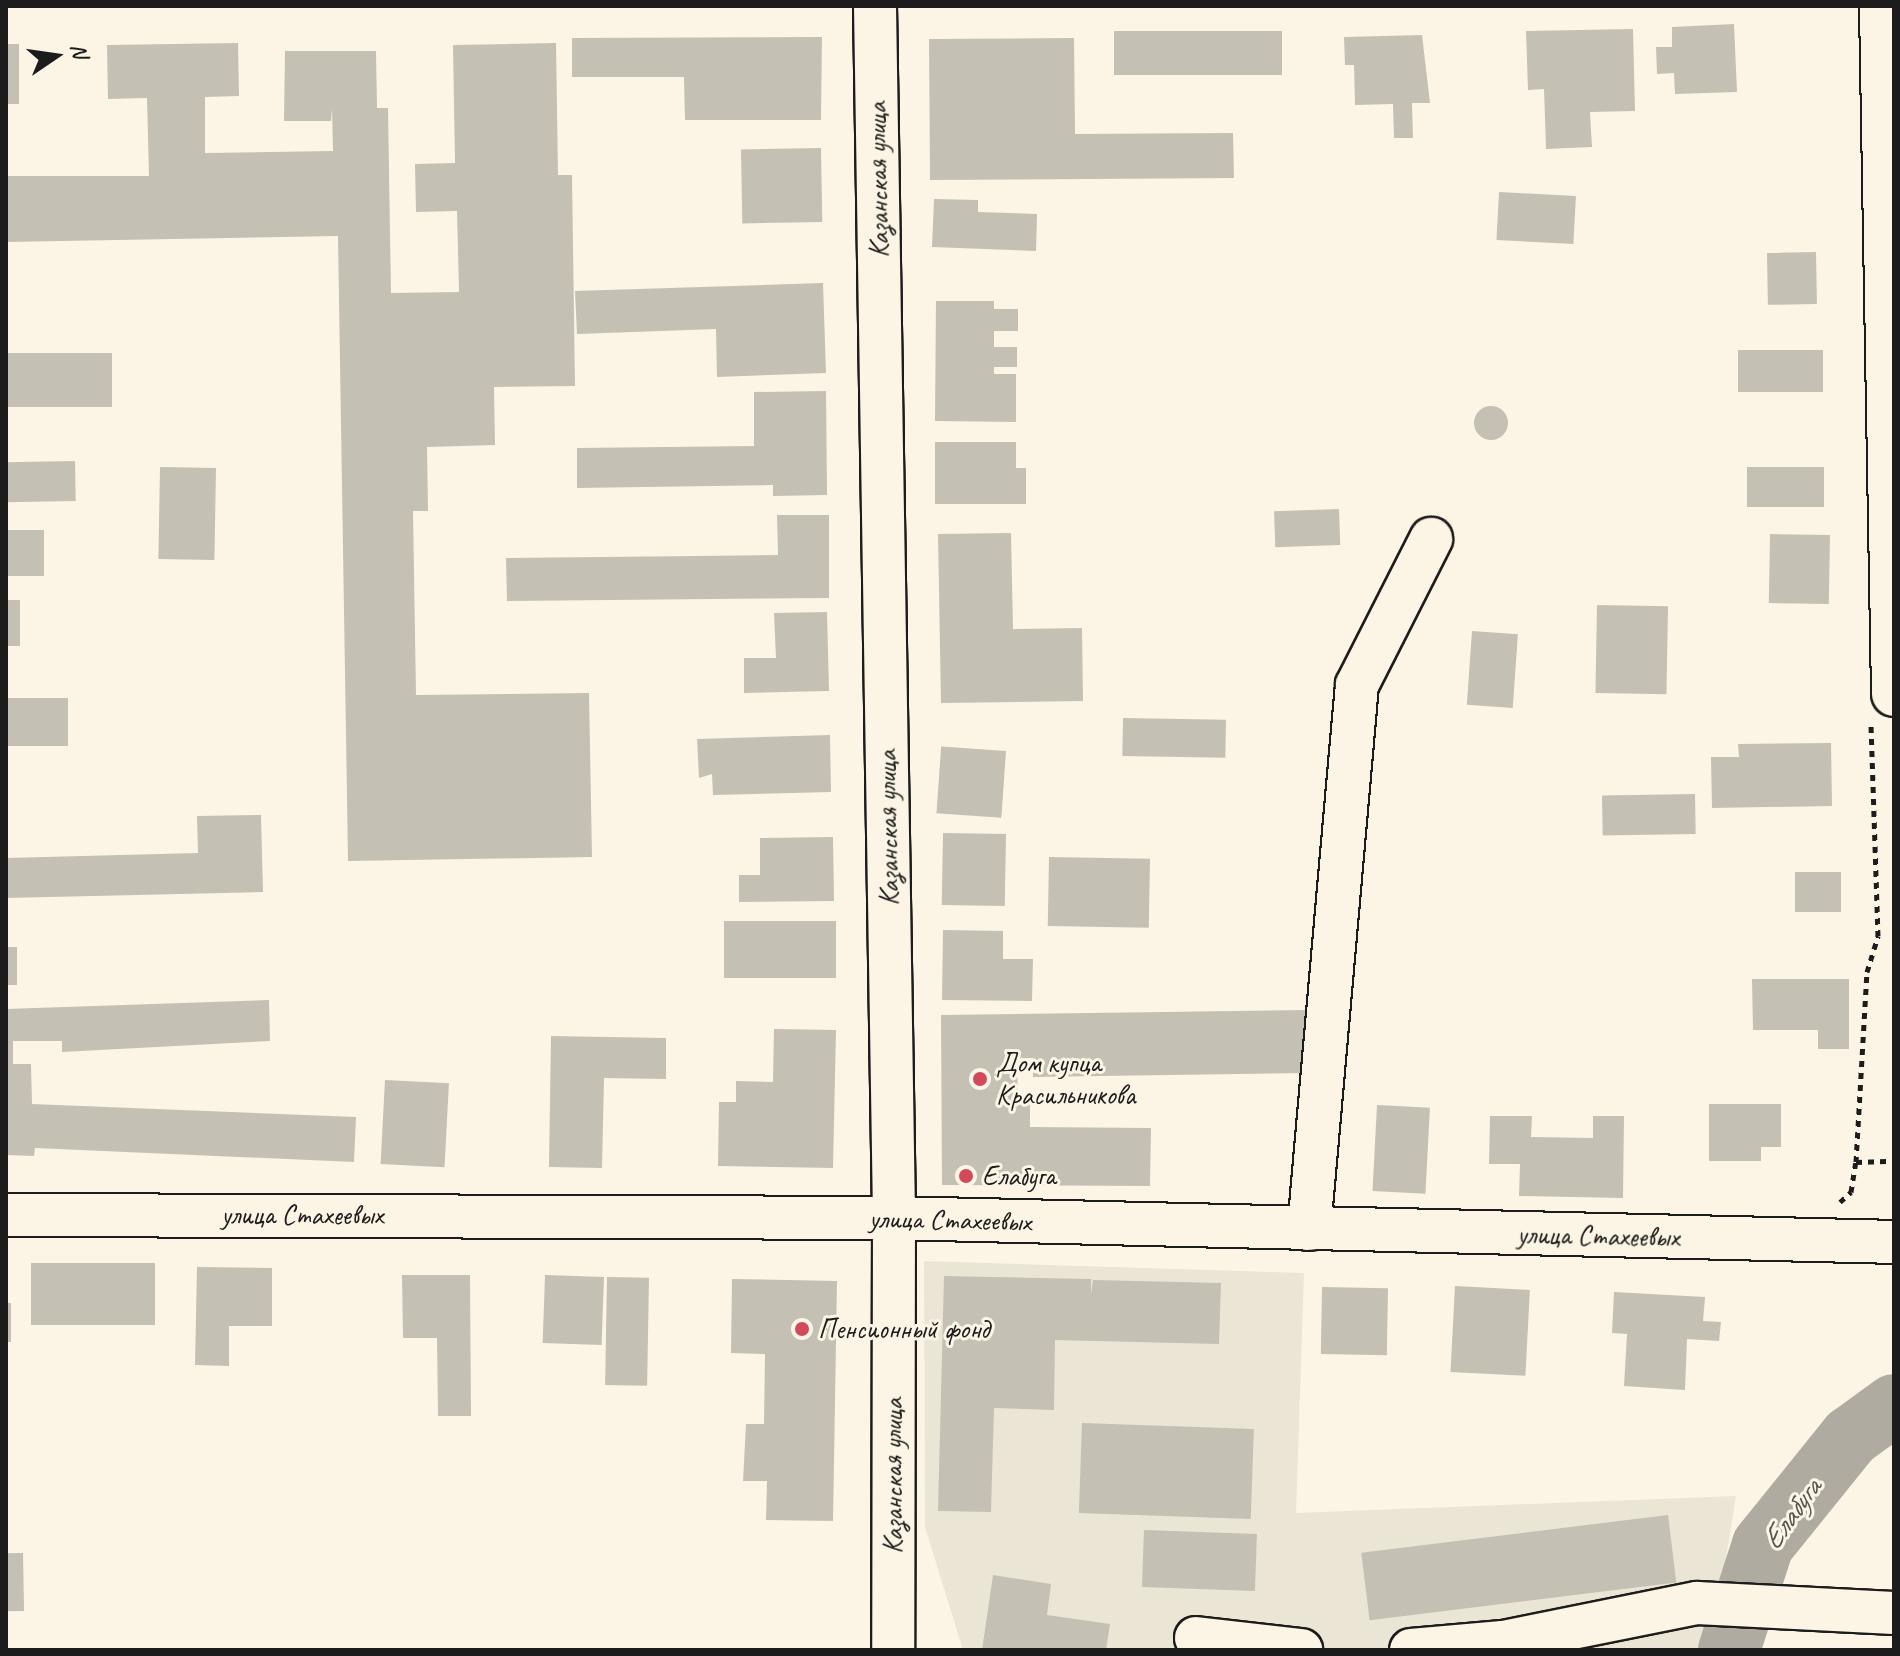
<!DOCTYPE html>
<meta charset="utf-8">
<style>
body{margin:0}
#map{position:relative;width:1900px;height:1656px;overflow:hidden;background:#fcf5e5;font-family:Caveat,sans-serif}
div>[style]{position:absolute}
.built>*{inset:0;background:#ebe5d6}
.river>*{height:62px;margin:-31px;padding:0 31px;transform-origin:31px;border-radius:31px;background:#b0aba1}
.building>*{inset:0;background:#c4c0b3;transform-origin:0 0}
.round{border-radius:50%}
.path>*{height:5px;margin-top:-2.5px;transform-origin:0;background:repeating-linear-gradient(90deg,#1c1c1c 0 6px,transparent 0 12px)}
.roads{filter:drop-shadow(2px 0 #1c1c1c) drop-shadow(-2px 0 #1c1c1c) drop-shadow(0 2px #1c1c1c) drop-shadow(0 -2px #1c1c1c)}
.minor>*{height:42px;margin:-21px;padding:0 21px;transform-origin:21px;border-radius:21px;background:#fcf5e5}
.major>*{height:44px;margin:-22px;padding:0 22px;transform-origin:22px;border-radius:22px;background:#fcf5e5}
.dots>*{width:22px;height:22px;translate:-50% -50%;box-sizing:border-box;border:4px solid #fcf5e5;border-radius:50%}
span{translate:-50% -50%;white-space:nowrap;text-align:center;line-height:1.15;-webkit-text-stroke:6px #fcf5e5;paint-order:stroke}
.street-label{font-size:28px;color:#1c1c1c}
.poi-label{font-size:28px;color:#1c1c1c}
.left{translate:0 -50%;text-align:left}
.water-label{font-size:30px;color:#575551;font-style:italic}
.frame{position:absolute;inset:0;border:8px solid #1c1c1c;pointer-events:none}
.north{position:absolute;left:16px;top:16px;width:80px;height:80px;-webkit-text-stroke:6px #fcf5e5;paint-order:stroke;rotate:77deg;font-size:22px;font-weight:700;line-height:32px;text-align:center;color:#1c1c1c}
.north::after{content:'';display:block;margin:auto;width:28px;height:36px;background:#1c1c1c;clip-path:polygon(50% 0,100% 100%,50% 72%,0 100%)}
</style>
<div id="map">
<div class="built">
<div style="clip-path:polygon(924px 1261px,1304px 1273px,1296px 1513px,1736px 1496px,1711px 1650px,963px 1650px,925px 1527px)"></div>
</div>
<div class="river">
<div style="left:1729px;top:1650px;width:110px;rotate:-72.1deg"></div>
<div style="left:1763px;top:1545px;width:139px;rotate:-51.1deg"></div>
<div style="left:1850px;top:1437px;width:54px;rotate:-36deg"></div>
</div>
<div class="building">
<div style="clip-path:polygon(1734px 24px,1737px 92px,1675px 94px,1674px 73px,1657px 74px,1656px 47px,1672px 47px,1672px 27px)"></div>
<div style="clip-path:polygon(1633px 29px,1635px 111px,1590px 112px,1592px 147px,1546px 149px,1544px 89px,1528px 90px,1526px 31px)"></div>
<div style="left:1282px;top:31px;width:44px;height:168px;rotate:90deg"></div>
<div style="clip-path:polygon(1422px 35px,1430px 103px,1412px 103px,1413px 138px,1394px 138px,1393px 104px,1355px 105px,1354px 65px,1345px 65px,1344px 37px)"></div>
<div style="clip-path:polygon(822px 37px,821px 120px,685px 120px,684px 77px,572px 77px,572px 38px)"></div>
<div style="clip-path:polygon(1074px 38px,1075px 134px,1233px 133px,1234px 178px,930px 180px,929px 39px)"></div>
<div style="clip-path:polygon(238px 43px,239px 96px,205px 97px,205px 153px,333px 151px,332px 108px,331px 121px,284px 121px,285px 51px,376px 51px,377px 108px,388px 108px,391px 293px,459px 292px,457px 211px,416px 212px,415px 164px,455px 163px,453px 45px,556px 43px,558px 175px,572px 175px,575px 386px,494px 387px,495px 445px,427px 447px,428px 511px,413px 511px,416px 695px,589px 693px,592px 857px,348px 861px,338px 236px,6px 242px,6px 176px,149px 176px,147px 98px,108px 99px,107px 45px)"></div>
<div style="left:6px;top:44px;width:13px;height:60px"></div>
<div style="left:821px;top:148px;width:74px;height:80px;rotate:89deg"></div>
<div style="left:1499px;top:192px;width:77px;height:48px;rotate:3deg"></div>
<div style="clip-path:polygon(934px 199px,978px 200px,978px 212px,1037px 214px,1036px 251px,932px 247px)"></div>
<div style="left:1816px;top:252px;width:52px;height:49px;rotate:89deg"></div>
<div style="clip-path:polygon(823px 283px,826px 373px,717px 377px,716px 329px,577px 334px,575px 291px)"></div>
<div style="clip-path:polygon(936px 301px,994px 301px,994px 309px,1018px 309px,1018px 331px,994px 331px,994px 347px,1017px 347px,1017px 367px,994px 367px,994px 374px,1016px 374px,1016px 422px,935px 421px)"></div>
<div style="left:1738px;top:350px;width:85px;height:42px"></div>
<div style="left:6px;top:353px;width:106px;height:54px"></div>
<div style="clip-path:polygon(826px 391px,827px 495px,773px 496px,773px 485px,577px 488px,577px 448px,754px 446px,754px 392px)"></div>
<div class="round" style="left:1474px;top:406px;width:34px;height:34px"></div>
<div style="clip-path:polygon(935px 442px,1016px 442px,1016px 468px,1026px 468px,1026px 504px,935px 504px)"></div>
<div style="left:75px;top:461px;width:40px;height:69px;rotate:89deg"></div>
<div style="left:160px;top:467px;width:56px;height:92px;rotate:1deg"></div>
<div style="left:1824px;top:467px;width:40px;height:77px;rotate:90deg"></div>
<div style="left:1339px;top:509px;width:36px;height:65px;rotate:88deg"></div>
<div style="clip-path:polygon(777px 515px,829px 515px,829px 598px,507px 601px,506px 558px,778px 555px)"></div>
<div style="left:6px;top:530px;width:38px;height:46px"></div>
<div style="clip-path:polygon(1011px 533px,1013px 629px,1082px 628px,1083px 701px,941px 703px,938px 534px)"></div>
<div style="left:1770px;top:534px;width:60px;height:69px;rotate:1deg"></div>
<div style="left:6px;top:600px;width:14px;height:46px"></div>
<div style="left:1597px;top:605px;width:71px;height:88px;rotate:1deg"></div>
<div style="clip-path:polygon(827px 612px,829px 691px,744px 693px,744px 658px,776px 658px,774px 613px)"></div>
<div style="left:1472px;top:631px;width:46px;height:74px;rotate:4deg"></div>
<div style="left:68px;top:698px;width:48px;height:62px;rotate:90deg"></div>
<div style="left:1123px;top:718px;width:103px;height:38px;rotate:1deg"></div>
<div style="clip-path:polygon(830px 735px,831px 792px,713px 795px,712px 774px,699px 778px,697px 739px)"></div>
<div style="clip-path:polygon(1831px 743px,1832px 806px,1712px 808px,1711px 757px,1739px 757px,1738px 744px)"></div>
<div style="left:1006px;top:751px;width:67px;height:65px;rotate:94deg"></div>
<div style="left:1695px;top:794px;width:40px;height:93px;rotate:89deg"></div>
<div style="clip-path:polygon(261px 815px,263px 892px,6px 898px,6px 858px,198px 853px,197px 816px)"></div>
<div style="left:943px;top:833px;width:63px;height:72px;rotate:1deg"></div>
<div style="clip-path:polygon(833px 837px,834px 901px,739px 902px,739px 875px,760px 875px,760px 838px)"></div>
<div style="left:1049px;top:857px;width:101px;height:69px;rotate:1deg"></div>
<div style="left:1841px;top:872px;width:40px;height:46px;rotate:90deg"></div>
<div style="left:724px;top:921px;width:112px;height:57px"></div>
<div style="clip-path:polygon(943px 930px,1003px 931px,1003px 959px,1033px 959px,1032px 1001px,942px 1000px)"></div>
<div style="left:6px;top:947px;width:11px;height:38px"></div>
<div style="clip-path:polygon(1752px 979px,1849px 979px,1849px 1049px,1818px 1049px,1818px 1030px,1753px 1030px)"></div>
<div style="clip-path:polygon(269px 1000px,270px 1041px,62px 1052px,62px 1041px,13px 1041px,13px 1064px,31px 1064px,32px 1104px,356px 1117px,354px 1162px,35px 1148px,34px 1156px,6px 1155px,6px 1009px)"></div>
<div style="clip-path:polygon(1306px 1010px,1307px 1073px,1033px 1077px,1033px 1058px,1017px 1058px,1018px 1100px,1030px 1100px,1030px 1127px,1151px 1128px,1150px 1186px,942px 1185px,941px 1015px)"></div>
<div style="clip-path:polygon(774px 1029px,836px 1030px,833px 1168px,718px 1166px,719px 1102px,736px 1102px,736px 1081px,773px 1082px)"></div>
<div style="clip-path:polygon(551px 1036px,666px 1038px,666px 1079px,604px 1078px,602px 1168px,549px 1167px)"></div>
<div style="left:385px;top:1080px;width:64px;height:84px;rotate:3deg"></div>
<div style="clip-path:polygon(1709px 1104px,1781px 1104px,1781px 1147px,1761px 1147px,1761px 1161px,1709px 1161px)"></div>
<div style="left:1377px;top:1105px;width:53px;height:86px;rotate:3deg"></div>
<div style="clip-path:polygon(1490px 1116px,1532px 1116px,1531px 1137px,1593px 1138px,1593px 1116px,1624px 1116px,1623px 1198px,1519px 1196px,1520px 1164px,1489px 1164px)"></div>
<div style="left:31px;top:1263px;width:124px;height:62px"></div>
<div style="clip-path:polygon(197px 1267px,272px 1268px,272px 1326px,229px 1326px,229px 1366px,195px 1365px)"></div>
<div style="clip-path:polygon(402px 1275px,470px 1275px,471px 1416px,438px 1416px,437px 1338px,403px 1338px)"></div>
<div style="left:545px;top:1275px;width:59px;height:68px;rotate:2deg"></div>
<div style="clip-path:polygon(944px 1276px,1091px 1279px,1091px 1294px,1093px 1280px,1221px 1283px,1219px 1344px,1055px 1340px,1054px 1410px,994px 1408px,991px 1512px,938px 1511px)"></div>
<div style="left:607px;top:1277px;width:42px;height:108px;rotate:1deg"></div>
<div style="clip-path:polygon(732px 1279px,837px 1281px,833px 1521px,766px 1520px,767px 1481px,743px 1481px,746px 1424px,764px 1424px,765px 1354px,731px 1353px)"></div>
<div style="left:1455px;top:1286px;width:75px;height:86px;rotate:3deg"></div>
<div style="left:1322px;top:1287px;width:66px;height:67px;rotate:1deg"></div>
<div style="clip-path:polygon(1614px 1292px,1705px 1297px,1703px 1321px,1721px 1322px,1719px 1341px,1687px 1339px,1685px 1390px,1624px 1386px,1627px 1334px,1612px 1333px)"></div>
<div style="left:6px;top:1303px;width:5px;height:39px"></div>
<div style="left:1082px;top:1423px;width:172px;height:90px;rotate:2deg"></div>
<div style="left:1668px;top:1515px;width:68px;height:309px;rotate:83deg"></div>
<div style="left:1144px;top:1530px;width:113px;height:57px;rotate:2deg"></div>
<div style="left:23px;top:1553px;width:58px;height:17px;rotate:89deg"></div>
<div style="clip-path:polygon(993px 1575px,1051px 1584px,1047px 1615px,1110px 1624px,1106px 1650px,982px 1650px)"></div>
</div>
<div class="path">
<div style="left:1856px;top:1162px;width:190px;rotate:-86.7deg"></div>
<div style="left:1867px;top:972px;width:38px;rotate:-73deg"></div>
<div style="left:1878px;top:936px;width:211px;rotate:-91.9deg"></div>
<div style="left:1840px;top:1202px;width:15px;rotate:-42deg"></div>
<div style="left:1851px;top:1192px;width:30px;rotate:-81deg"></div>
<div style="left:1856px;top:1162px;width:38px;rotate:-2deg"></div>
</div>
<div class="roads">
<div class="minor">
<div style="left:875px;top:6px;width:1212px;rotate:89.1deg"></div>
<div style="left:894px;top:1218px;width:432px;rotate:90.1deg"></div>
<div style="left:6px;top:1215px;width:888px;rotate:0.19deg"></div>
<div style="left:894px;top:1218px;width:1000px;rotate:1.37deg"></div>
<div style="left:1309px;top:1229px;width:546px;rotate:-84.96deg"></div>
<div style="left:1357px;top:685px;width:164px;rotate:-63.1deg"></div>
<div style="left:1196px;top:1638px;width:106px;rotate:6.5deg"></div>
<div style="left:1411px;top:1650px;width:92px;rotate:-5deg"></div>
<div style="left:1503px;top:1642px;width:198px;rotate:-11.4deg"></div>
<div style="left:1697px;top:1603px;width:197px;rotate:2.9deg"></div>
</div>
<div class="major">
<div style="left:1882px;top:6px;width:688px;rotate:89deg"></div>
</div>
</div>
<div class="dots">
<div style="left:980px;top:1079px;background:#d1495b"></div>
<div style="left:966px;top:1176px;background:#d1495b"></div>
<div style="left:802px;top:1329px;background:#d1495b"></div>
</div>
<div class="street-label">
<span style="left:878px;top:180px;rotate:-91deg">Казанская улица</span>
<span style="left:888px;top:828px;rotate:-91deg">Казанская улица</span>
<span style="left:302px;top:1215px">улица Стахеевых</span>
<span style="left:950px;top:1220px;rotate:1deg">улица Стахеевых</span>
<span style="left:1598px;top:1236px;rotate:1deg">улица Стахеевых</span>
<span style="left:893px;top:1476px;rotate:-90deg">Казанская улица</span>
</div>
<div class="poi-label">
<span class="left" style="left:996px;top:1079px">Дом купца<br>Красильникова</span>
<span class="left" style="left:982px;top:1176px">Елабуга</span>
<span class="left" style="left:818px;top:1329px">Пенсионный фонд</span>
</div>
<div class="water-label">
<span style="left:1791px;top:1514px;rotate:-54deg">Елабуга</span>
</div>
<div class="frame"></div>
<div class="north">N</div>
</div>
